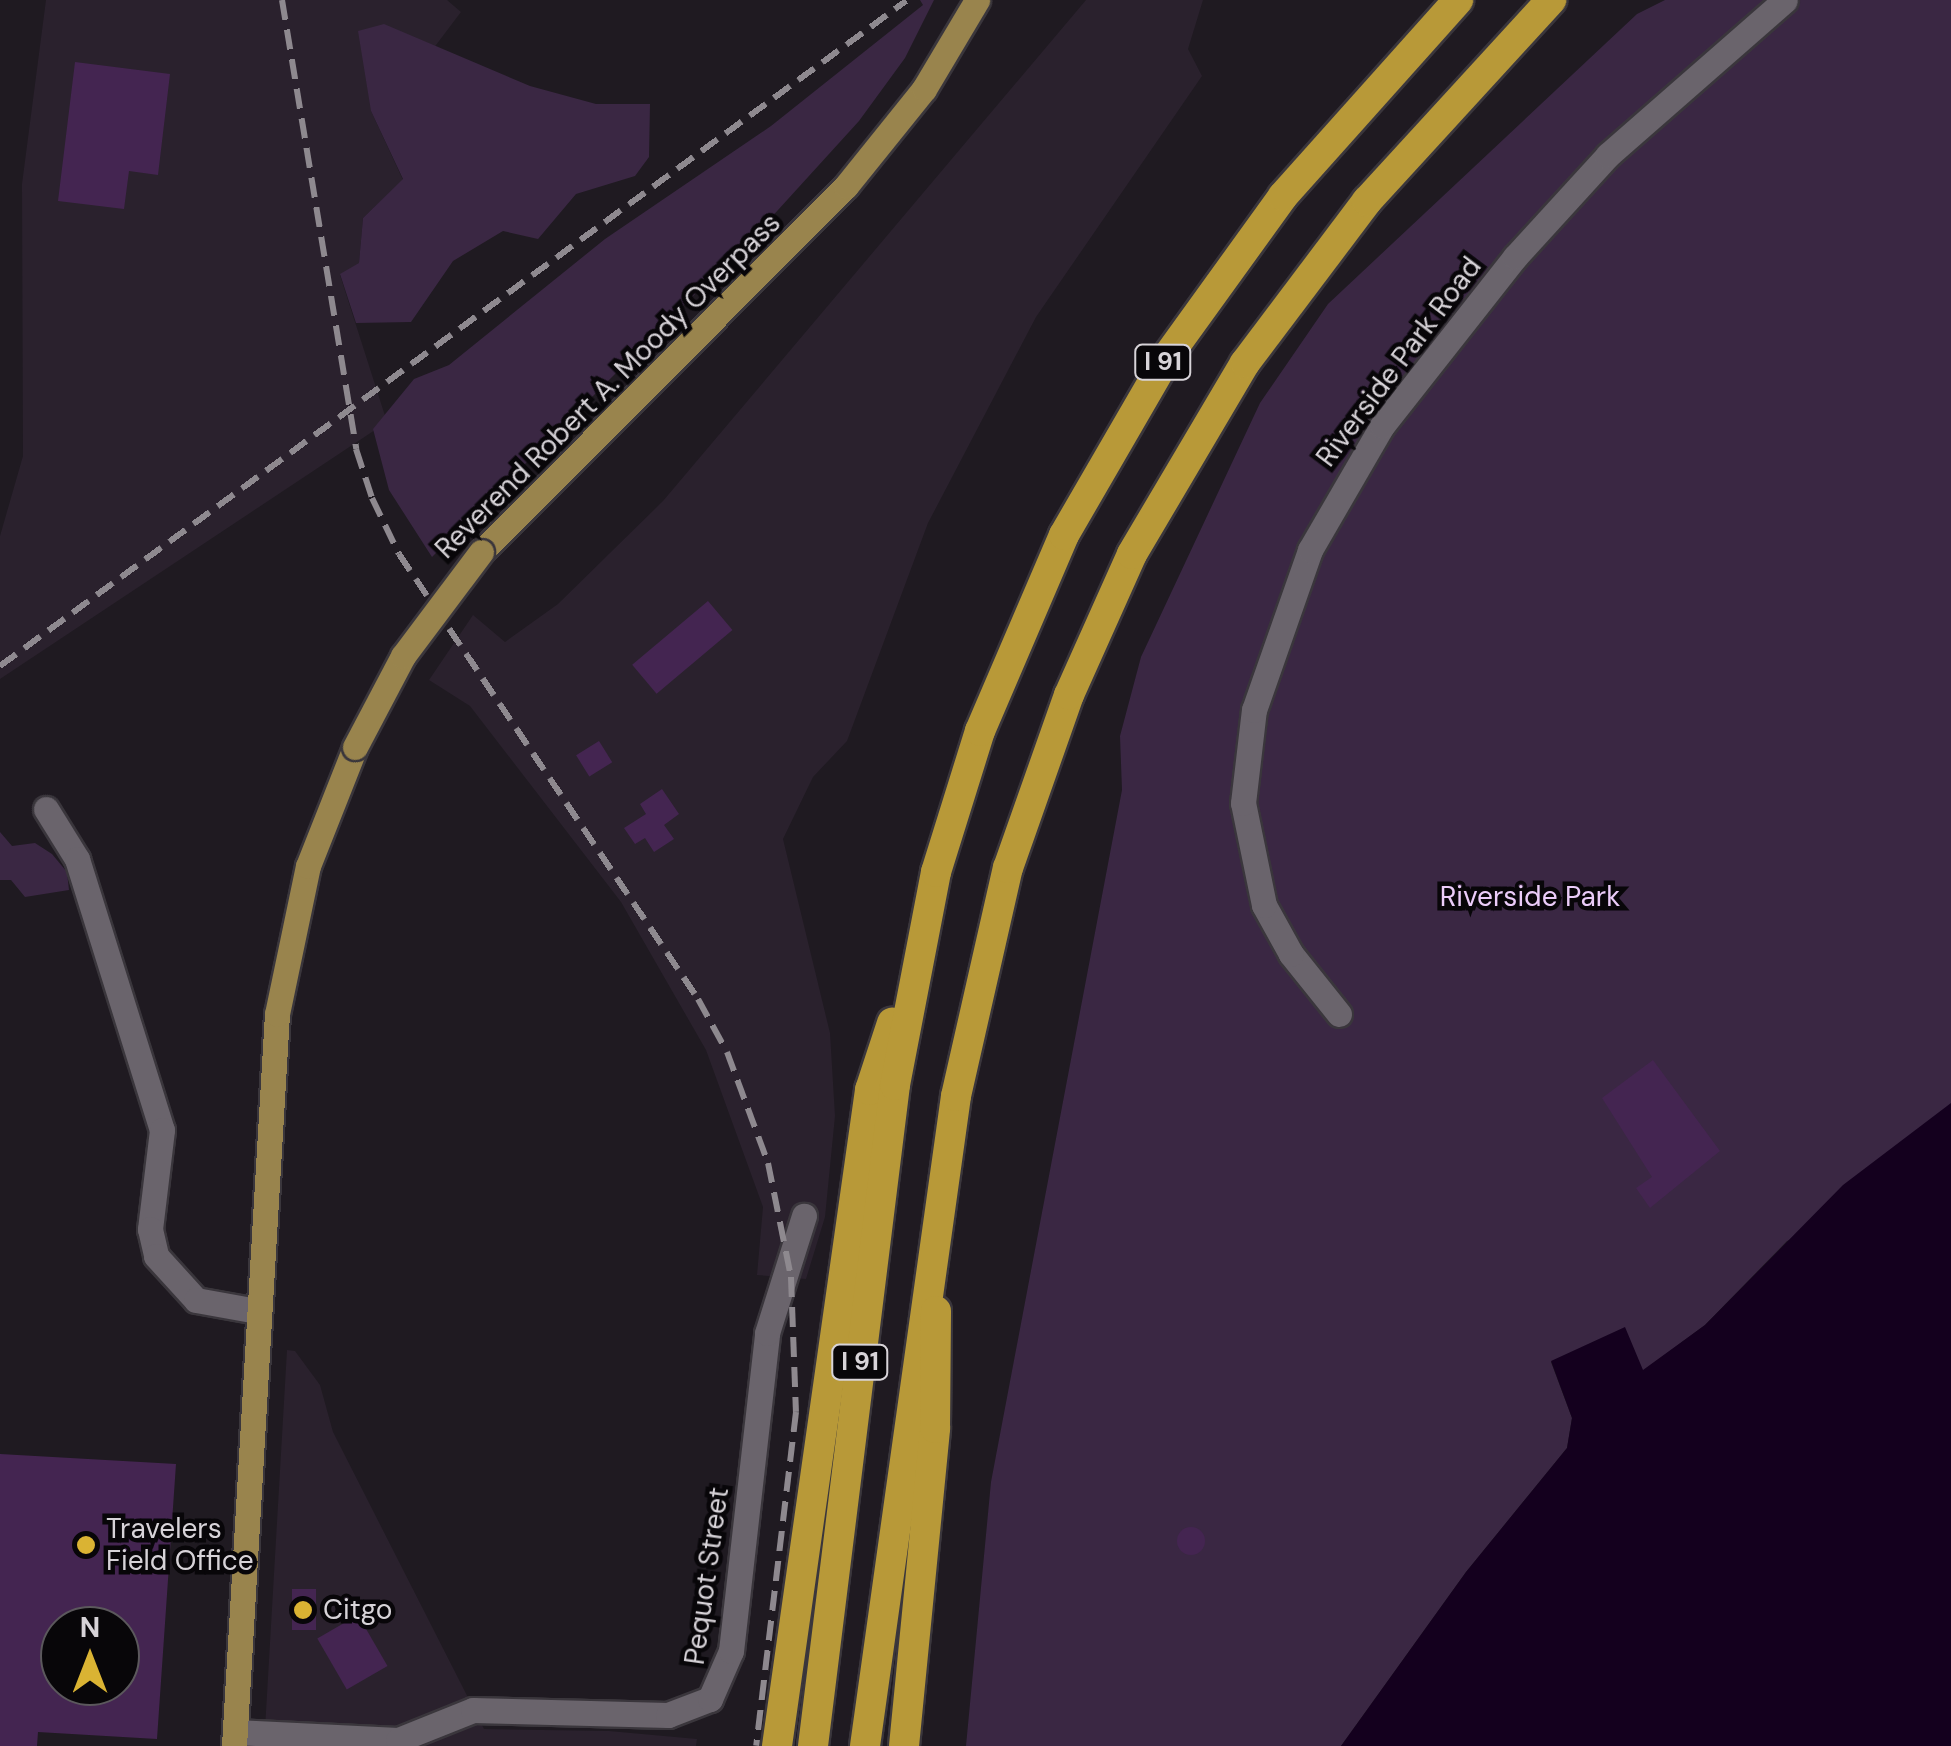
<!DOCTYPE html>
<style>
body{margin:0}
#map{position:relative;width:1951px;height:1746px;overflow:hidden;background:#1f1a21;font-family:"DM Sans",sans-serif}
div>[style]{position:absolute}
.built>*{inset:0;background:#2a212d}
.green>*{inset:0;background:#3a2743}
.water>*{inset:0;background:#14001e}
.building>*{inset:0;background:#442551;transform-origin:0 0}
.round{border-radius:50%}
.roads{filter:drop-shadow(2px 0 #3a363c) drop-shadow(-2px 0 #3a363c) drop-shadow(0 2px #3a363c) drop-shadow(0 -2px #3a363c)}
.minor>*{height:25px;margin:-12.5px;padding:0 12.5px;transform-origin:12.5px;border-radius:12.5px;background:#6a646c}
.major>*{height:25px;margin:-12.5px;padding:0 12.5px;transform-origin:12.5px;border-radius:12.5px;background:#99844d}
.highway>*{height:30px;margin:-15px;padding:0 15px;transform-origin:15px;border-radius:15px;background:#b89938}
.rail>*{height:6px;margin-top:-3px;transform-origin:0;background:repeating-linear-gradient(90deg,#8e898f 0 20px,transparent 0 30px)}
.bridges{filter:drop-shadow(2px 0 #3a363c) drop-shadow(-2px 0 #3a363c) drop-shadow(0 2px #3a363c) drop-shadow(0 -2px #3a363c)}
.major-bridge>*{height:25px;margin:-12.5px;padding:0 12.5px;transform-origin:12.5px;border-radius:12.5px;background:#99844d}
.dots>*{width:28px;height:28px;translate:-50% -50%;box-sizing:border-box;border:5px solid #080609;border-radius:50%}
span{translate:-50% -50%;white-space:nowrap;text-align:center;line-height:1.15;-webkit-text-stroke:9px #080609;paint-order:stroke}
.shield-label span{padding:2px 8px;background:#080609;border:2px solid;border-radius:8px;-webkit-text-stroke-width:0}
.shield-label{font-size:25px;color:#d7d3d8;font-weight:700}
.street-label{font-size:28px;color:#d7d3d8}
.park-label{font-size:28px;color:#ebccf9}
.poi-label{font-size:28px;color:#d7d3d8}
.left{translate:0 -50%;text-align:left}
.north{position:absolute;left:40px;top:1606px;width:100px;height:100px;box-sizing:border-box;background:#080609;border:2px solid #5b585c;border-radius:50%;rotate:0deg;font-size:28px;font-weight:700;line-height:40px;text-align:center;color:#d7d3d8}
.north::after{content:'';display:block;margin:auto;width:35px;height:45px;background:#dab333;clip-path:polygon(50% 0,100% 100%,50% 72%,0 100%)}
</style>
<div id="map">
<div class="built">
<div style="clip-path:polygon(46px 0,447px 0,461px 12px,433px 49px,385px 25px,371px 111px,403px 180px,363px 218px,359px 264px,340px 275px,387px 422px,0 679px,0 536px,23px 456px,22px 184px)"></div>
<div style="clip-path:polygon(1086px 0,1203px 0,1188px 49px,1202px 76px,1036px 317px,928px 523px,847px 741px,813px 777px,783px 839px,830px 1033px,835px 1116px,825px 1217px,806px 1279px,757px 1275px,763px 1207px,706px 1050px,621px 902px,470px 706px,429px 680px,473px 615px,505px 642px,558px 604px,663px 501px)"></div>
<div style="clip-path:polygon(287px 1350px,295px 1351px,320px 1385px,333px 1432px,484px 1729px,609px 1731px,697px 1739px,696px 1746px,264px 1746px)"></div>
</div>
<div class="green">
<div style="clip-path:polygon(920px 0,934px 0,905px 58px,859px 121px,768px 221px,432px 557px,389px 490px,373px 429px,414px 379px,449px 365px,605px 239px,771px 126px,923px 5px)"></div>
<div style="clip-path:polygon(1665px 0,1951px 0,1951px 1177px,1787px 1241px,1705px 1325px,1643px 1371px,1551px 1362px,1572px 1418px,1567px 1448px,1466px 1572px,1341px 1746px,966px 1746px,991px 1482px,1122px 790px,1120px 736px,1141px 657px,1260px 403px,1328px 304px,1637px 14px)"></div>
<div style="clip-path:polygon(384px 24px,530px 86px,596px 104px,650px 104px,649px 157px,635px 176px,576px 194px,538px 239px,503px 231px,453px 261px,411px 322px,356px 323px,340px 274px,359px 263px,363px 218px,403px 179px,371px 111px,358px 31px)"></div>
<div style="clip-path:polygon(0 832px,12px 846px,35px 843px,52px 854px,67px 872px,69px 890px,25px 897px,11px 880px,0 880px)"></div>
</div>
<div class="water">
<div style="clip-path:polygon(1951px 1103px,1951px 1746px,1341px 1746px,1466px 1572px,1567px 1448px,1572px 1418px,1551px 1361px,1625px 1327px,1643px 1370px,1705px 1325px,1843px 1185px)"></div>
</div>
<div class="building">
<div style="clip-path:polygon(75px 62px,170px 74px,158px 175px,129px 171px,124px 209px,58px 201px)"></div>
<div style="left:708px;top:601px;width:38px;height:99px;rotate:50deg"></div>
<div style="left:599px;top:741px;width:25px;height:27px;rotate:58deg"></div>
<div style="clip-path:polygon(662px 789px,679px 814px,664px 825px,674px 839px,654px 852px,645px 838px,635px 844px,624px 828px,646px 814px,640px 804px)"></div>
<div style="clip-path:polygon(1653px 1060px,1720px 1151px,1650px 1208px,1636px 1188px,1652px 1177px,1602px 1098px)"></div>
<div style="clip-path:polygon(evenodd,0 1454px,176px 1464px,157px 1739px,38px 1732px,37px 1746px,0 1746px,0 1454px,60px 1626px,120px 1626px,120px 1686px,60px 1686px,60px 1626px)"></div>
<div class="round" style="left:1177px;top:1527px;width:28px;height:28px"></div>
<div style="left:292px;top:1589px;width:24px;height:41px"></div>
<div style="left:358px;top:1615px;width:59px;height:47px;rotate:60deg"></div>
</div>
<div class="roads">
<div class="minor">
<div style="left:46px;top:809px;width:59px;rotate:58.2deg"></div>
<div style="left:77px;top:859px;width:284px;rotate:72.6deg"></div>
<div style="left:162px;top:1130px;width:100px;rotate:96.9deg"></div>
<div style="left:150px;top:1229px;width:28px;rotate:77deg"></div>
<div style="left:156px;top:1256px;width:59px;rotate:47.7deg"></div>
<div style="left:196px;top:1300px;width:62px;rotate:10.2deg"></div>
<div style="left:1339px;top:1014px;width:77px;rotate:-128.7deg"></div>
<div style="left:1291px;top:954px;width:56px;rotate:-118.9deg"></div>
<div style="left:1264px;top:905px;width:104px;rotate:-101.6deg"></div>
<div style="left:1243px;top:803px;width:94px;rotate:-83.3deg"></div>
<div style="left:1254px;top:710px;width:170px;rotate:-70.7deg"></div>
<div style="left:1310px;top:550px;width:143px;rotate:-59.9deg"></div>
<div style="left:1382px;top:426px;width:215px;rotate:-51.8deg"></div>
<div style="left:1515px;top:257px;width:138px;rotate:-47.6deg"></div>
<div style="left:1608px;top:155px;width:235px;rotate:-41.2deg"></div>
<div style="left:235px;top:1732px;width:163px;rotate:2.8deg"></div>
<div style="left:398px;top:1740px;width:81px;rotate:-21.8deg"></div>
<div style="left:473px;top:1710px;width:195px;rotate:1.5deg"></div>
<div style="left:668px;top:1715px;width:45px;rotate:-20.9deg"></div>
<div style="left:710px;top:1699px;width:52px;rotate:-66.4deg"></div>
<div style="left:731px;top:1651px;width:320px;rotate:-83.5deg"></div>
<div style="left:767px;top:1333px;width:123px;rotate:-72.5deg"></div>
</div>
<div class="major">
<div style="left:481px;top:552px;width:517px;rotate:-45.08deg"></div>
<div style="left:846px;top:186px;width:124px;rotate:-51.2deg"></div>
<div style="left:924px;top:89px;width:104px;rotate:-59.2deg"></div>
<div style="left:234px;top:1746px;width:733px;rotate:-86.64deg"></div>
<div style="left:277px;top:1014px;width:151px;rotate:-78.2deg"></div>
<div style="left:308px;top:866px;width:128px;rotate:-68.4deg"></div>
</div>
<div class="highway">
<div style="left:777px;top:1746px;width:663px;rotate:-81.93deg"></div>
<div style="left:870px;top:1090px;width:71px;rotate:-71.8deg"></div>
<div style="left:813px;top:1746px;width:666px;rotate:-82.93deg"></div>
<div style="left:895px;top:1085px;width:217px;rotate:-79.1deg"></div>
<div style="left:936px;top:872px;width:148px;rotate:-72.7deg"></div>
<div style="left:980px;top:731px;width:213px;rotate:-66.8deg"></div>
<div style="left:1064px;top:535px;width:206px;rotate:-59.9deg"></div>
<div style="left:1167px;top:357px;width:198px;rotate:-54.2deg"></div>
<div style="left:1283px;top:196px;width:263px;rotate:-48.2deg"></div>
<div style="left:865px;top:1746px;width:656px;rotate:-82.03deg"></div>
<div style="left:956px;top:1096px;width:234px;rotate:-77.2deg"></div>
<div style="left:1008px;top:868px;width:183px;rotate:-70.6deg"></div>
<div style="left:1069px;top:695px;width:154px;rotate:-65.9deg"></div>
<div style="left:1132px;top:554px;width:222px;rotate:-59.4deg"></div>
<div style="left:1245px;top:363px;width:203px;rotate:-53deg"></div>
<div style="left:1367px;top:201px;width:273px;rotate:-47.5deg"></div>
<div style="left:904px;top:1746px;width:320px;rotate:-84.4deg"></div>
<div style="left:935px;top:1428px;width:117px;rotate:-89.5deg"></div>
</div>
</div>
<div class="rail">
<div style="left:282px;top:0;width:455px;rotate:80.6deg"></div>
<div style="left:356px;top:449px;width:52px;rotate:71.9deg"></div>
<div style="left:372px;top:498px;width:62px;rotate:64.3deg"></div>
<div style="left:399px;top:554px;width:536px;rotate:56.1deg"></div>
<div style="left:698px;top:999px;width:60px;rotate:61.3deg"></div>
<div style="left:727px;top:1052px;width:118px;rotate:69.7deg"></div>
<div style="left:768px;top:1163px;width:116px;rotate:78.6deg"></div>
<div style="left:791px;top:1277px;width:135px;rotate:87.9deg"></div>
<div style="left:796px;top:1412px;width:336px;rotate:96.8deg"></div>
<div style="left:0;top:666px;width:1124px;rotate:-36.28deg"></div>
</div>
<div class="bridges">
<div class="major-bridge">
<div style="left:355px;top:747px;width:103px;rotate:-62.2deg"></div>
<div style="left:403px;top:656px;width:130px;rotate:-53.1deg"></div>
</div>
</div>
<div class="dots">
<div style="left:86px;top:1545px;background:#dab333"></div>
<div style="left:303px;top:1610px;background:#dab333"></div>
</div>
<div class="shield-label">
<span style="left:1163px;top:362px">I 91</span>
<span style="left:860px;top:1362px">I 91</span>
</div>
<div class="street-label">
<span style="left:1399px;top:362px;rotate:-53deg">Riverside Park Road</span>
<span style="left:608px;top:386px;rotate:-45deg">Reverend Robert A. Moody Overpass</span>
<span style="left:707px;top:1576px;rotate:-82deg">Pequot Street</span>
</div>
<div class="park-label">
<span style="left:1530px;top:897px">Riverside Park</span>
</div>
<div class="poi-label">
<span class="left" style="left:106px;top:1545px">Travelers<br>Field Office</span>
<span class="left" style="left:323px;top:1610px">Citgo</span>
</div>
<div class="north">N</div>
</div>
